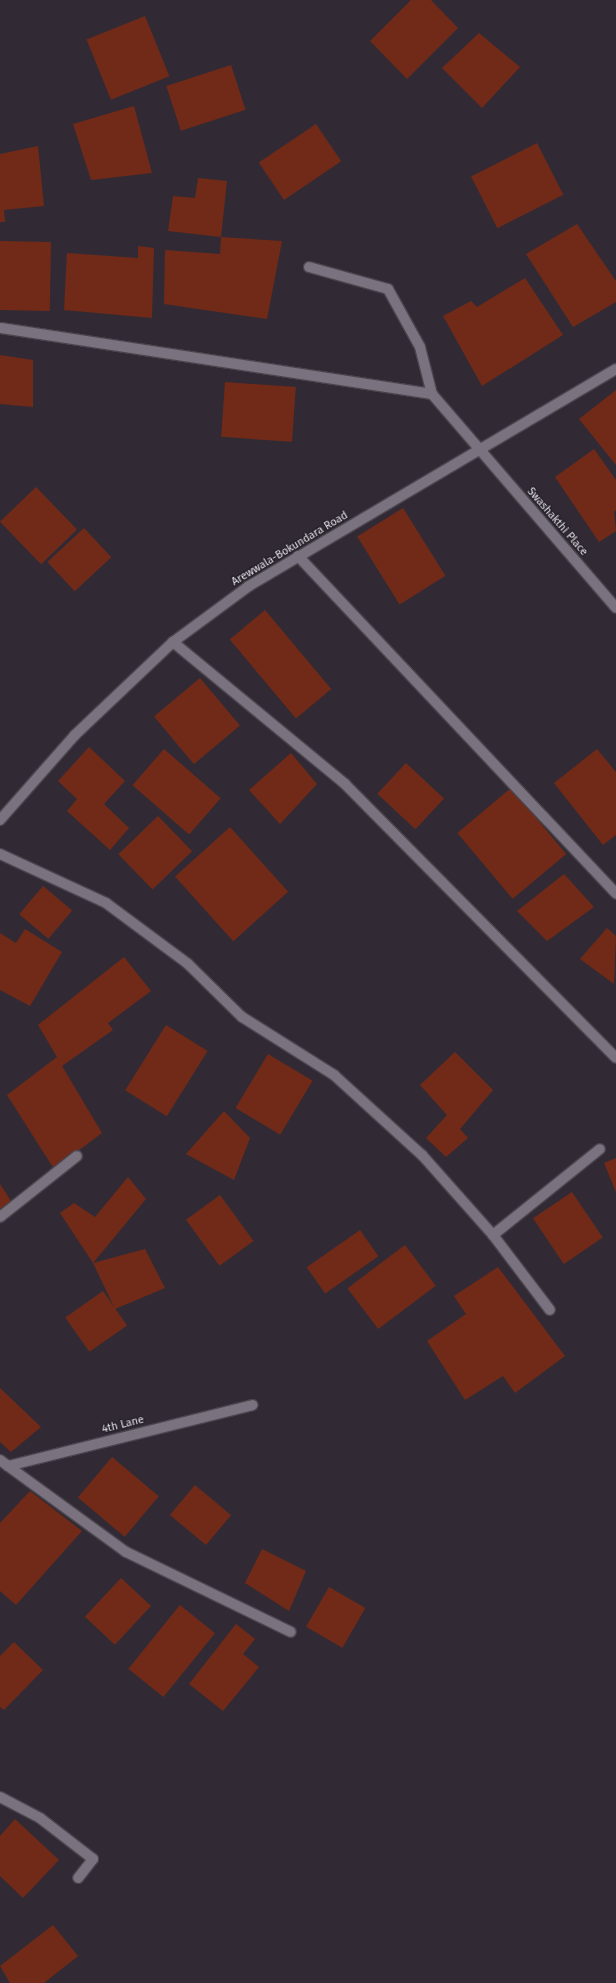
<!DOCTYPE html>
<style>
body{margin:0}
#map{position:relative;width:616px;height:1983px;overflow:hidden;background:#312a35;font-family:"Fira Sans",sans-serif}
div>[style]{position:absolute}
.building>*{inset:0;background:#712a17;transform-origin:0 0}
.roads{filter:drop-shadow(1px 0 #4a454d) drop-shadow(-1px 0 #4a454d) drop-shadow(0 1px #4a454d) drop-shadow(0 -1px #4a454d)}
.minor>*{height:10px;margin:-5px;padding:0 5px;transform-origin:5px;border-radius:5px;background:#7a727e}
.tertiary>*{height:10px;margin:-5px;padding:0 5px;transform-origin:5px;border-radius:5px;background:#7a727e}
span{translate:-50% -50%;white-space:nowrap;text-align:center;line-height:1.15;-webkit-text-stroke:3px #27212b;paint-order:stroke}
.street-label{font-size:11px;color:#e6e2e9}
</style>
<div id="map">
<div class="building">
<div style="clip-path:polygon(411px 0,431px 0,458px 28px,407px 79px,370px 41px)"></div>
<div style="left:145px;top:16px;width:65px;height:63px;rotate:68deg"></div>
<div style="clip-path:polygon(479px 33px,520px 67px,482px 108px,442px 68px)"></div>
<div style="left:231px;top:65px;width:47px;height:68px;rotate:72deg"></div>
<div style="clip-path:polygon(134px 106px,152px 173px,91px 180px,73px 124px)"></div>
<div style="left:316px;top:124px;width:45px;height:69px;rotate:56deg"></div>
<div style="left:537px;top:143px;width:58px;height:74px;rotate:63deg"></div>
<div style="clip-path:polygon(38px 146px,44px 206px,4px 210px,5px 222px,0 222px,0 154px)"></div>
<div style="clip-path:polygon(198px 178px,227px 181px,221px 237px,168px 231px,173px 196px,195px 198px)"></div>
<div style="clip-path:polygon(577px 224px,616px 281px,616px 302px,573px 327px,526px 254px)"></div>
<div style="clip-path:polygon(221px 237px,282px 241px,267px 319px,164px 304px,165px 250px,220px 254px)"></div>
<div style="left:51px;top:242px;width:69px;height:51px;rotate:91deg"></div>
<div style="clip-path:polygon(138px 246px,154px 248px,152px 318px,64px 310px,67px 253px,138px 258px)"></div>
<div style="clip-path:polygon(525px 278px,563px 335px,482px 386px,443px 316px,471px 301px,477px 307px)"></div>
<div style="clip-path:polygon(0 355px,33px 360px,33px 407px,0 404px)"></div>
<div style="left:225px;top:382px;width:71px;height:55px;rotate:4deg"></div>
<div style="clip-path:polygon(616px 390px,616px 465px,579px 419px)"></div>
<div style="clip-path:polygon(594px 449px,616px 480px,616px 510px,614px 512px,616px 531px,599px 542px,555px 477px)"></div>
<div style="left:36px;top:487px;width:59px;height:50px;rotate:46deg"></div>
<div style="left:403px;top:508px;width:80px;height:54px;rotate:58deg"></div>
<div style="left:84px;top:528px;width:40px;height:50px;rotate:47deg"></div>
<div style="left:265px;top:610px;width:103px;height:46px;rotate:50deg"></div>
<div style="left:200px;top:678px;width:62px;height:60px;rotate:50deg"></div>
<div style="clip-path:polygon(89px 747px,125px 781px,104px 804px,129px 828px,110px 850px,67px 811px,77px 799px,58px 781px)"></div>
<div style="left:164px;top:749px;width:75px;height:48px;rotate:41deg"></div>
<div style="clip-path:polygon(597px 749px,616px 772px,616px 835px,603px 845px,554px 783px)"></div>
<div style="clip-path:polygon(291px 753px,317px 784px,280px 824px,249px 790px)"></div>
<div style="left:406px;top:763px;width:52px;height:42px;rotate:43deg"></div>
<div style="left:511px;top:788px;width:86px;height:70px;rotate:50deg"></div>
<div style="left:158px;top:816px;width:49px;height:55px;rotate:46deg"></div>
<div style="left:230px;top:827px;width:87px;height:74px;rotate:48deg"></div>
<div style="clip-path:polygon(564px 874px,594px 907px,547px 941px,517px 911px)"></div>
<div style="left:43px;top:886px;width:38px;height:37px;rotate:40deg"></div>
<div style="clip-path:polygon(607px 928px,616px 936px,614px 984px,580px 959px)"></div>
<div style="clip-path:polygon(25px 929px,62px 952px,30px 1006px,0 990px,0 933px,16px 943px)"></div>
<div style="clip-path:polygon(124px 957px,151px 991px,108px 1023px,113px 1030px,62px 1066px,102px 1133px,54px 1169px,7px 1095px,57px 1057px,38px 1025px)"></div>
<div style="left:166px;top:1025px;width:49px;height:77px;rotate:32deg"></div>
<div style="clip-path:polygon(455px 1052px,493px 1090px,460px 1129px,468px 1138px,446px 1157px,426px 1138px,447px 1115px,420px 1085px)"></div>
<div style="left:268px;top:1054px;width:52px;height:63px;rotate:31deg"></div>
<div style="clip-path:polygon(224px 1111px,250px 1138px,234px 1180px,186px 1154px)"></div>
<div style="clip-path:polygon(616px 1158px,616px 1192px,604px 1163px)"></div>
<div style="clip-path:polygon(128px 1177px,146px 1199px,93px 1263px,60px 1213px,74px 1203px,95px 1217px)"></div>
<div style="clip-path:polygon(0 1184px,13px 1204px,0 1212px)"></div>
<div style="left:572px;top:1192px;width:55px;height:47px;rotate:56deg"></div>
<div style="left:220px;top:1195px;width:57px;height:42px;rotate:54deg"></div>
<div style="left:360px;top:1230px;width:32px;height:65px;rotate:55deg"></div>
<div style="left:405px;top:1245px;width:51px;height:72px;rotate:53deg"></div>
<div style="clip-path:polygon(145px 1249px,165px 1288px,115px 1309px,93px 1263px)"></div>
<div style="clip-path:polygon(498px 1267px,565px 1356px,515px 1393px,503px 1376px,465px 1400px,427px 1341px,466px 1314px,454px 1296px)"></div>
<div style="left:103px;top:1291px;width:42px;height:46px;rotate:55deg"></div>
<div style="clip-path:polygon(0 1388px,41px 1427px,11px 1452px,0 1442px)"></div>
<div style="left:112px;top:1457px;width:61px;height:53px;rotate:40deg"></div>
<div style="left:195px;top:1485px;width:47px;height:39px;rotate:40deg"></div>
<div style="clip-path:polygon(30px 1491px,82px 1531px,16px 1605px,0 1591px,0 1523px)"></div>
<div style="clip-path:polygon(262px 1549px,306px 1571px,289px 1611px,245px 1583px)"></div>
<div style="left:121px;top:1578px;width:41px;height:53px;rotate:43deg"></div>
<div style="left:329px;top:1587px;width:42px;height:46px;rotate:30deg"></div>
<div style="left:180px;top:1605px;width:45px;height:82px;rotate:39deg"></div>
<div style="clip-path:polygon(236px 1624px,255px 1639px,243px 1654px,259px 1667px,223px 1711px,189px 1684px)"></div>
<div style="clip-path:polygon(14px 1642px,43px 1670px,4px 1710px,0 1707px,0 1656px)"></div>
<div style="clip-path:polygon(15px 1819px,59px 1860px,23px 1898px,0 1876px,0 1836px)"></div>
<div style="clip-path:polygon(53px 1925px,78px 1956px,44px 1983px,10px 1983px,0 1966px)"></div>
</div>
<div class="roads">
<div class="minor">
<div style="left:309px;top:267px;width:82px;rotate:15.6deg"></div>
<div style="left:388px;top:289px;width:66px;rotate:61.1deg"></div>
<div style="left:420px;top:347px;width:49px;rotate:75.7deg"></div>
<div style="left:1px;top:328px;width:436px;rotate:8.7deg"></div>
<div style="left:432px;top:394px;width:282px;rotate:49.3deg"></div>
<div style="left:298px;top:556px;width:464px;rotate:46.7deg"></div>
<div style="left:173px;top:642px;width:223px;rotate:39.5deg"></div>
<div style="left:345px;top:784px;width:385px;rotate:45.3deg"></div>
<div style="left:0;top:854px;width:117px;rotate:24.8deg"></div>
<div style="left:106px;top:903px;width:102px;rotate:36.6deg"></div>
<div style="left:188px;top:964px;width:76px;rotate:44.5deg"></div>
<div style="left:242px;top:1017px;width:109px;rotate:32.2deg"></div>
<div style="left:334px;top:1075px;width:119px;rotate:42.3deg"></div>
<div style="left:422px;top:1155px;width:107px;rotate:48.4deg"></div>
<div style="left:493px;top:1235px;width:94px;rotate:52.8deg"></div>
<div style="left:0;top:1217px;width:98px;rotate:-38.4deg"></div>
<div style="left:493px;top:1235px;width:137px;rotate:-38.8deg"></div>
<div style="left:0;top:1460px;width:10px;rotate:37deg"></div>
<div style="left:8px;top:1466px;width:252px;rotate:-14deg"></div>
<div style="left:8px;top:1466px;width:146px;rotate:36.1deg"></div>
<div style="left:126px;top:1552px;width:183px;rotate:25.9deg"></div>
<div style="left:0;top:1797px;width:45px;rotate:27.7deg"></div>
<div style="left:40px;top:1818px;width:67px;rotate:37.7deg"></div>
<div style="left:93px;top:1859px;width:24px;rotate:128deg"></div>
</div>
<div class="tertiary">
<div style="left:0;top:820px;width:113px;rotate:-48.6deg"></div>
<div style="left:75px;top:735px;width:135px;rotate:-43.5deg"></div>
<div style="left:173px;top:642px;width:94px;rotate:-36.4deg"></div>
<div style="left:249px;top:586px;width:426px;rotate:-30.6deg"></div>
</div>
</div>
<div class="street-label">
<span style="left:557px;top:522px;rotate:49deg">Swashakthi Place</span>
<span style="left:290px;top:549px;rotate:-31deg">Arewwala-Bokundara Road</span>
<span style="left:123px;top:1425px;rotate:-14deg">4th Lane</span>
</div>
</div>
